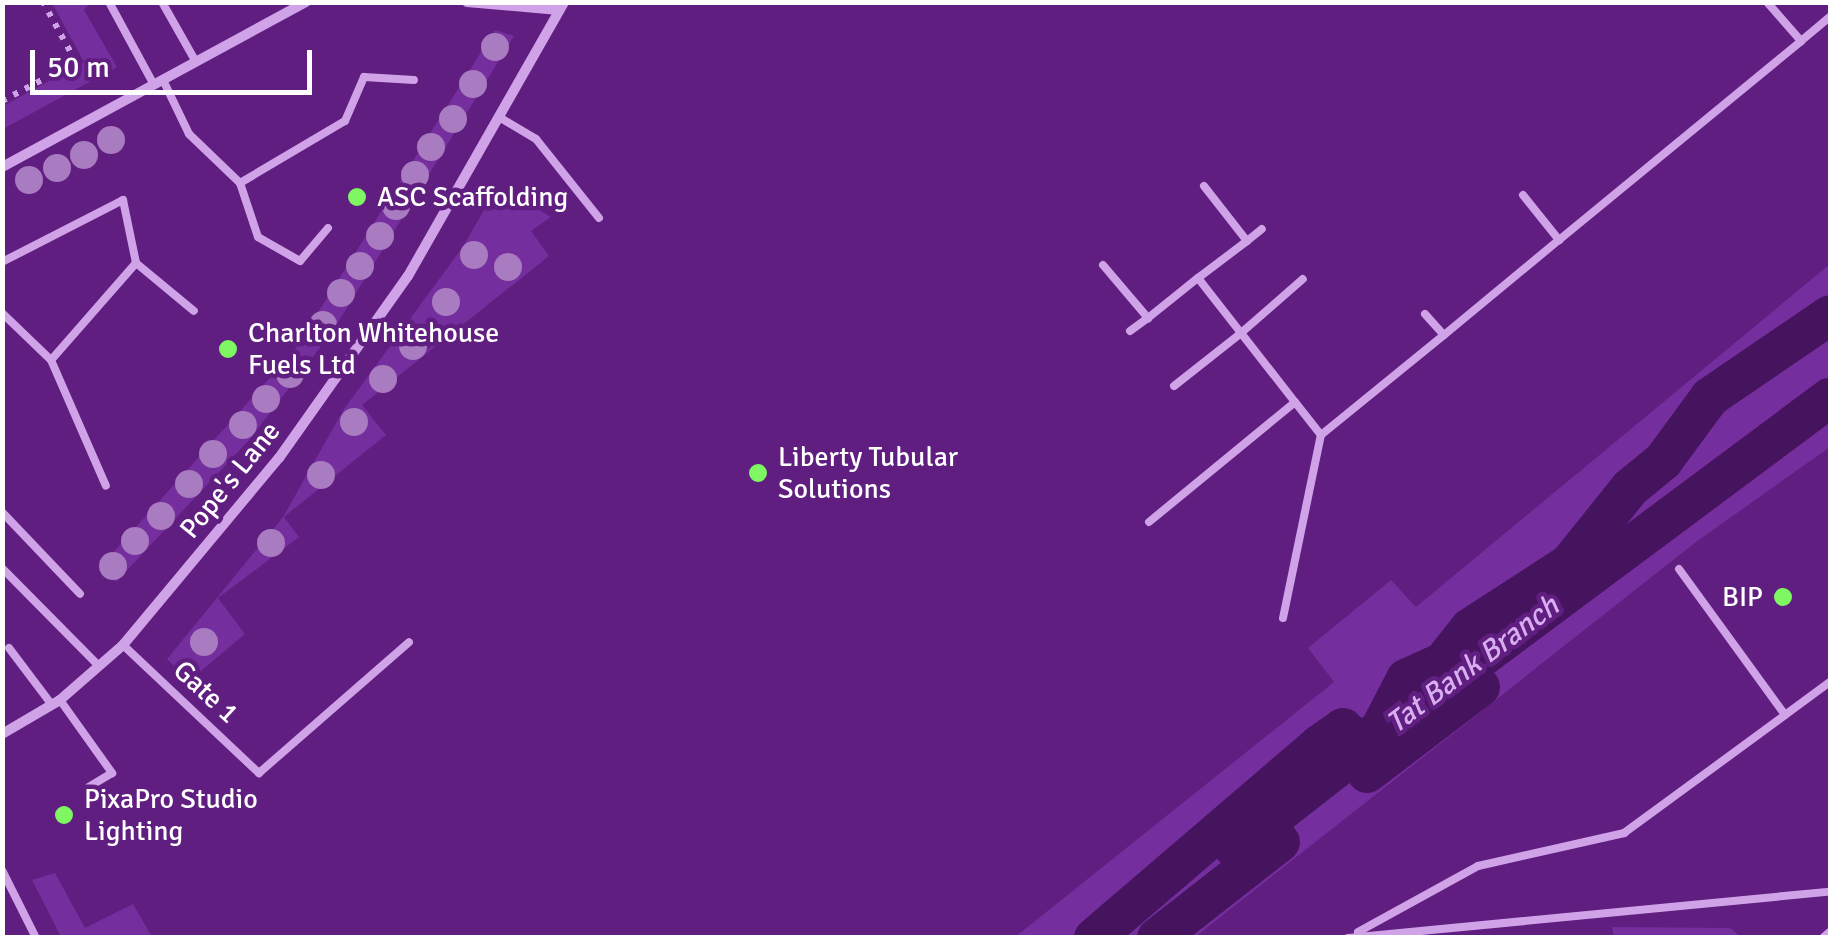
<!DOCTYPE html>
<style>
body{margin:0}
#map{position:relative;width:1833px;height:940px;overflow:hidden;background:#5f1e80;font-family:Signika,sans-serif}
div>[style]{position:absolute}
.green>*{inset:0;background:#752e9d}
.canal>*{height:40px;margin:-20px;padding:0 20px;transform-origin:20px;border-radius:20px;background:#46145f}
.path>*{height:6px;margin-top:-3px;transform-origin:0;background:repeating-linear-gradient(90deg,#d0a3e8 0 5px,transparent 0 13px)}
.lane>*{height:8px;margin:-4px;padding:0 4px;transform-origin:4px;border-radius:4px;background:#d0a3e8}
.street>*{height:10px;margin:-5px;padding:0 5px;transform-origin:5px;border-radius:5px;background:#d0a3e8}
.trees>*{width:28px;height:28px;margin:-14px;border-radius:50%;background:#a97bc1}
.dots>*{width:28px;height:28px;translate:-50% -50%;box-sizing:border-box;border:5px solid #5f1e80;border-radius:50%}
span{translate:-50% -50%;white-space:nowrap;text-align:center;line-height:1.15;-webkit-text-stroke:9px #5f1e80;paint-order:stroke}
.poi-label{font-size:28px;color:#fff}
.left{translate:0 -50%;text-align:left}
.right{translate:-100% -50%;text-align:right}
.street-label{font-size:28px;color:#fff}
.water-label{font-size:30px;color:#d8aef0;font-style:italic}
.frame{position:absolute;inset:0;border:5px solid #fff;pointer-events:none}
.scale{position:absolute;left:30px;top:50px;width:282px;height:45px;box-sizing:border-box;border:5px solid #fff;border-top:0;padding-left:12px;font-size:30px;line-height:35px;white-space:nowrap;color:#fff;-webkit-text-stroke:8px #5f1e80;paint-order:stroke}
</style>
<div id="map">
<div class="green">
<div style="clip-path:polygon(52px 3px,90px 3px,84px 10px,117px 67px,3px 129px,3px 106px,84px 62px)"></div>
<div style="clip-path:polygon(495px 30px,514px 36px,332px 332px,250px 439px,116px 582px,101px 566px,293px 352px)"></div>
<div style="clip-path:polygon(498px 186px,551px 217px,531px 231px,549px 256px,362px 405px,386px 435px,284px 517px,299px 537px,218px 598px,245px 634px,189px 681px,167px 659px,283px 517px,344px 409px,462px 248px)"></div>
<div style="clip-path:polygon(1830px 264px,1830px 447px,1696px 542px,1195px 937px,1015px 937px,1334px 682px,1308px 648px,1391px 580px,1416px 607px)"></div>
<div style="clip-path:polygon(55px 873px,85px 928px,133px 904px,152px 937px,61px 937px,32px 880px)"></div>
<div style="clip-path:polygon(1612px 927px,1730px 928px,1741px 937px,1614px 937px)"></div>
</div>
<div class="canal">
<div style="left:1439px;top:689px;width:487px;rotate:-36.7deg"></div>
<div style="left:1367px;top:773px;width:142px;rotate:-37.3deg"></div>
<div style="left:1234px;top:848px;width:187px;rotate:-38deg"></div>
<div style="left:1094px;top:938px;width:296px;rotate:-40.6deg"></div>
<div style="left:1319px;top:745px;width:29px;rotate:-35deg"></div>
<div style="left:1343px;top:728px;width:18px;rotate:45deg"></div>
<div style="left:1356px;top:741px;width:23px;rotate:-20deg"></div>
<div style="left:1378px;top:733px;width:61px;rotate:-62.6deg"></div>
<div style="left:1406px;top:679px;width:41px;rotate:-24.7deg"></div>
<div style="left:1443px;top:662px;width:43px;rotate:-51.5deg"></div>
<div style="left:1470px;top:628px;width:118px;rotate:-32.9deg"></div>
<div style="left:1569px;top:564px;width:97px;rotate:-51.2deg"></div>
<div style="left:1630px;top:488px;width:43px;rotate:-39.3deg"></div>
<div style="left:1663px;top:461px;width:79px;rotate:-53.7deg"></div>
<div style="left:1710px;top:397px;width:145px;rotate:-34.3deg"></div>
<div style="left:1157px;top:938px;width:156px;rotate:-38deg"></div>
</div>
<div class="path">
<div style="left:2px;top:101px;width:84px;rotate:-27.8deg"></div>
<div style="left:76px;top:62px;width:68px;rotate:-118.8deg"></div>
</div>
<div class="lane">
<div style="left:109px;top:2px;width:94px;rotate:61.5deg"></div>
<div style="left:162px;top:2px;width:69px;rotate:60.5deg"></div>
<div style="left:1767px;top:2px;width:52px;rotate:48.9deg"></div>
<div style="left:1801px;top:41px;width:38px;rotate:-40deg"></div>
<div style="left:163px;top:80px;width:60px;rotate:64.3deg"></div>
<div style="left:189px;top:134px;width:71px;rotate:43.9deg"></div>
<div style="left:499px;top:117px;width:43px;rotate:30.7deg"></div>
<div style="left:536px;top:139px;width:101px;rotate:51.4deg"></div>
<div style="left:1204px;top:186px;width:70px;rotate:52deg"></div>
<div style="left:1247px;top:241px;width:61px;rotate:142.9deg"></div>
<div style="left:1198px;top:278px;width:70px;rotate:52deg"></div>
<div style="left:1241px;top:333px;width:82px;rotate:-41.1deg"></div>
<div style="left:1523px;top:195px;width:58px;rotate:51.3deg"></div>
<div style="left:1559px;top:240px;width:313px;rotate:-39.4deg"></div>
<div style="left:328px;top:228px;width:43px;rotate:130.3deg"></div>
<div style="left:300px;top:261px;width:48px;rotate:-150.3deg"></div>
<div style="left:258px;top:237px;width:57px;rotate:-108.4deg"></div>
<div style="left:240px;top:183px;width:122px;rotate:-30.6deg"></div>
<div style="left:345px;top:121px;width:48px;rotate:-66.6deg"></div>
<div style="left:364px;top:77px;width:50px;rotate:3.4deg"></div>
<div style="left:1247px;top:241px;width:19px;rotate:-39deg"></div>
<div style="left:2px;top:262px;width:136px;rotate:-27.1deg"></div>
<div style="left:123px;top:200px;width:64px;rotate:78.3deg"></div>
<div style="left:136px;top:263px;width:129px;rotate:131.2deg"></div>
<div style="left:51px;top:360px;width:137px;rotate:66.4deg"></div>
<div style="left:136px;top:263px;width:75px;rotate:39.6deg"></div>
<div style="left:1103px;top:265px;width:70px;rotate:49.7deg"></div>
<div style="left:1148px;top:318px;width:64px;rotate:-38.7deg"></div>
<div style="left:2px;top:313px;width:68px;rotate:43.8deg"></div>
<div style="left:1425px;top:314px;width:28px;rotate:48deg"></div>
<div style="left:1444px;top:335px;width:149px;rotate:-39.6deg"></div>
<div style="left:1130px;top:331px;width:22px;rotate:-36deg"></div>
<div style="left:1174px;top:386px;width:85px;rotate:-38.3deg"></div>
<div style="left:1241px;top:333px;width:88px;rotate:52deg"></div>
<div style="left:2px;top:512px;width:113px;rotate:46.4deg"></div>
<div style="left:1149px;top:522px;width:189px;rotate:-39.4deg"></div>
<div style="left:1295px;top:402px;width:42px;rotate:51.8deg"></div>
<div style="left:2px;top:568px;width:138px;rotate:45.3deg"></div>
<div style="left:1679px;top:569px;width:180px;rotate:54deg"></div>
<div style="left:1785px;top:715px;width:56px;rotate:-36.3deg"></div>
<div style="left:1283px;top:618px;width:187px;rotate:-78.3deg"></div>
<div style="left:1321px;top:435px;width:159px;rotate:-39.1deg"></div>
<div style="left:123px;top:645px;width:187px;rotate:43.3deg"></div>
<div style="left:259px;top:773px;width:199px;rotate:-41.1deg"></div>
<div style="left:9px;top:648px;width:71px;rotate:53deg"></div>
<div style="left:60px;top:700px;width:90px;rotate:54.5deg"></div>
<div style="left:112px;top:773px;width:27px;rotate:149deg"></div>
<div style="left:2px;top:870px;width:76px;rotate:63.4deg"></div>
<div style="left:1348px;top:938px;width:484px;rotate:-5.5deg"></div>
<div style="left:1362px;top:938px;width:7px;rotate:-124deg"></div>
<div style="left:1358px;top:932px;width:137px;rotate:-28.8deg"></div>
<div style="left:1478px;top:866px;width:150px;rotate:-12.7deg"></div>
<div style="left:1624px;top:833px;width:200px;rotate:-36.2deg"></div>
</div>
<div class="street">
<div style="left:467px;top:2px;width:92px;rotate:5deg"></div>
<div style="left:2px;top:167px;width:346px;rotate:-28.5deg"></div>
<div style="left:2px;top:734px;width:67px;rotate:-30.4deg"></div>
<div style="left:60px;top:700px;width:84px;rotate:-41.1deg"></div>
<div style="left:123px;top:645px;width:244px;rotate:-50.2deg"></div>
<div style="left:279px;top:458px;width:223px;rotate:-54.7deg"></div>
<div style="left:408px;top:276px;width:315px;rotate:-60.3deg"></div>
<div style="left:1824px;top:938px;width:8px;rotate:-40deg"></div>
</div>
<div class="trees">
<div style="left:495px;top:47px"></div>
<div style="left:473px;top:84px"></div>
<div style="left:453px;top:119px"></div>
<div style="left:111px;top:140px"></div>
<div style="left:431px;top:147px"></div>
<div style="left:84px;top:155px"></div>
<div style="left:57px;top:168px"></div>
<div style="left:415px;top:175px"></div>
<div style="left:29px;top:180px"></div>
<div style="left:396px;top:206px"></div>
<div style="left:380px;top:236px"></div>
<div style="left:474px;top:255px"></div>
<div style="left:360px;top:266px"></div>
<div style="left:508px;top:267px"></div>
<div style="left:341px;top:293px"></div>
<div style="left:446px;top:302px"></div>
<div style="left:323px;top:325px"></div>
<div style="left:413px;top:346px"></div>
<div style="left:290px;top:374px"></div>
<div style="left:383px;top:379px"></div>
<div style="left:266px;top:399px"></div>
<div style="left:354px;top:422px"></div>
<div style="left:243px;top:425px"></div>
<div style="left:213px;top:454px"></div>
<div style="left:321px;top:475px"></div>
<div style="left:189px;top:484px"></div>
<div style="left:161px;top:516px"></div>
<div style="left:135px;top:541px"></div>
<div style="left:271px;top:543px"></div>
<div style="left:113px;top:566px"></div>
<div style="left:204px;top:642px"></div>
</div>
<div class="dots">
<div style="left:357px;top:197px;background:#7ff762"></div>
<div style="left:228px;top:349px;background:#7ff762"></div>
<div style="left:758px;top:473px;background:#7ff762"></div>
<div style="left:1783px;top:597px;background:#7ff762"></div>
<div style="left:64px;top:815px;background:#7ff762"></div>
</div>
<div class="poi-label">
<span class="left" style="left:377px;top:197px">ASC Scaffolding</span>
<span class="left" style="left:248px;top:349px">Charlton Whitehouse<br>Fuels Ltd</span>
<span class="left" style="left:778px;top:473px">Liberty Tubular<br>Solutions</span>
<span class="right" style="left:1763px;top:597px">BIP</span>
<span class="left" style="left:84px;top:815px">PixaPro Studio<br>Lighting</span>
</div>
<div class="street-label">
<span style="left:230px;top:480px;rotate:-51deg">Pope's Lane</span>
<span style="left:206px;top:692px;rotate:43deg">Gate 1</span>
</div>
<div class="water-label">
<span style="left:1473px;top:665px;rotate:-37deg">Tat Bank Branch</span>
</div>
<div class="frame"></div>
<div class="scale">50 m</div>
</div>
